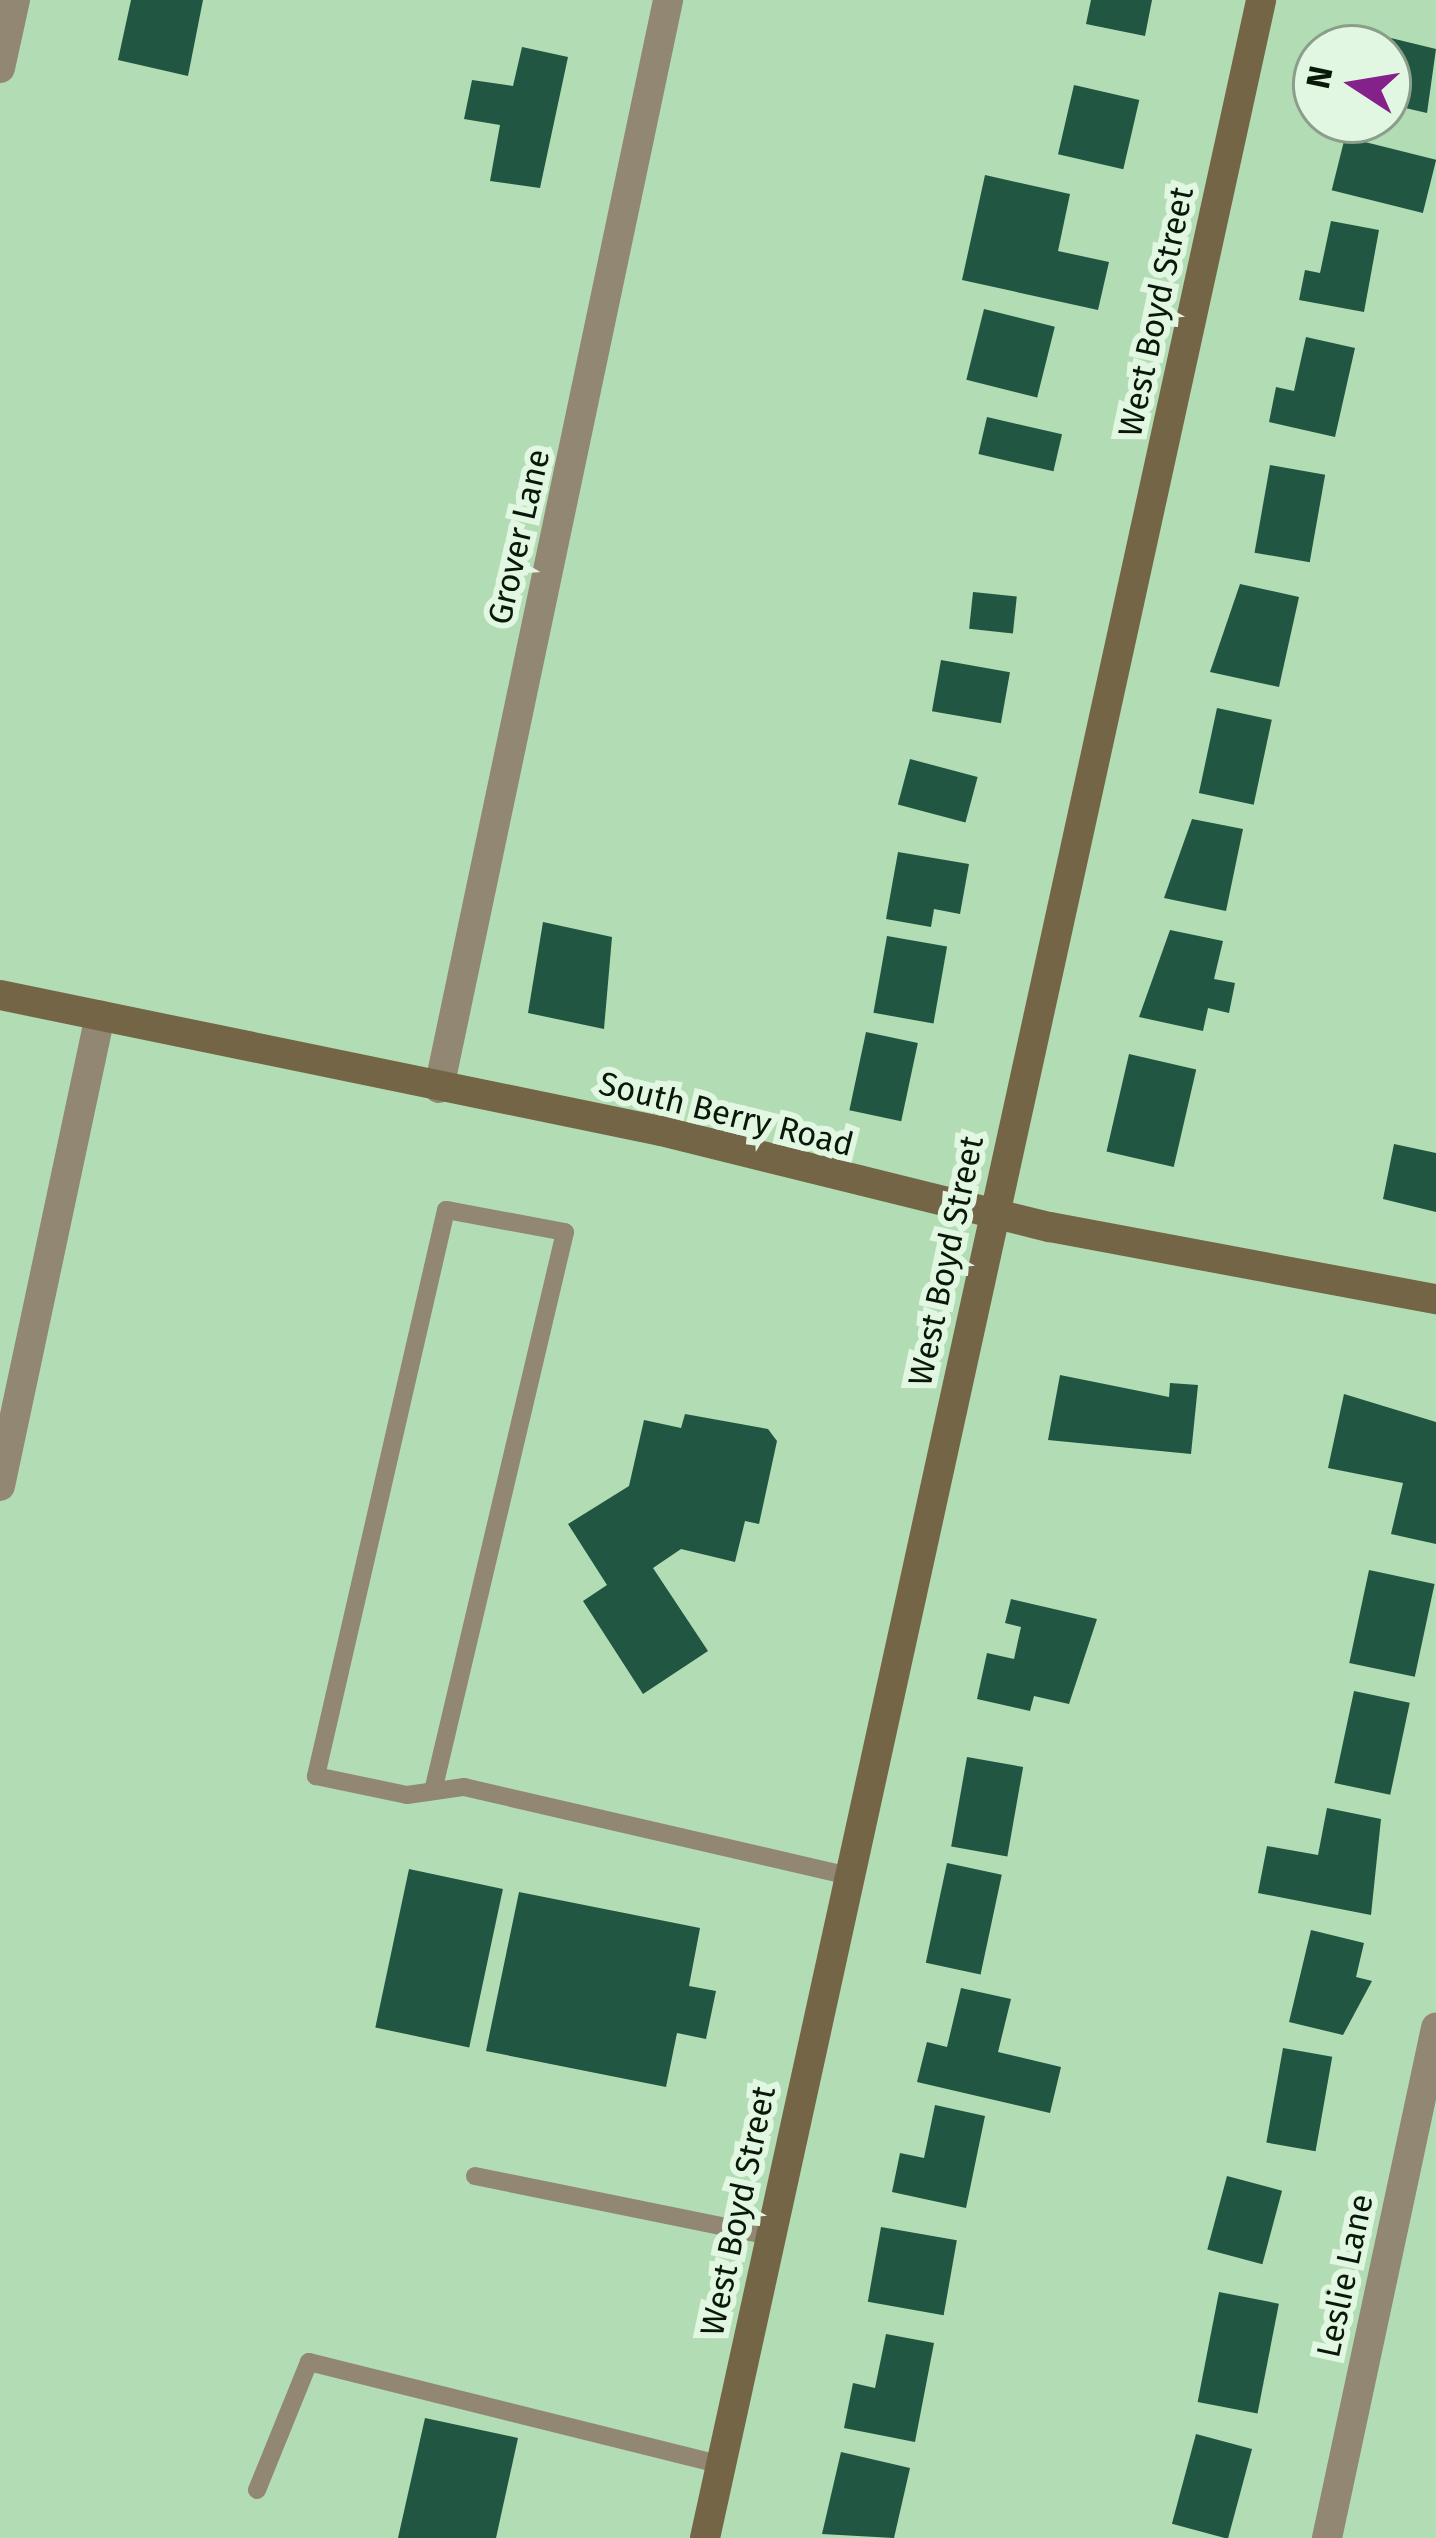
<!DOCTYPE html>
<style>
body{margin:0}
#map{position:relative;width:1436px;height:2538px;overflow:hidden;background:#b2dcb3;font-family:"Fira Sans",sans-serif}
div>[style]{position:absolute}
.building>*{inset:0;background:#205642;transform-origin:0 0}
.lane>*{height:18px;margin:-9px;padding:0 9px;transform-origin:9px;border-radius:9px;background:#918773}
.street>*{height:30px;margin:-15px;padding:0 15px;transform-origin:15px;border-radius:15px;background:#918773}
.secondary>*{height:30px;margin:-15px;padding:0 15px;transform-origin:15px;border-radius:15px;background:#746546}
span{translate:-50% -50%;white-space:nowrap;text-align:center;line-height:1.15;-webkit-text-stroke:12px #e2f7e1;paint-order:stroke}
.street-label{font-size:33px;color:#091809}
.north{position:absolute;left:1292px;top:24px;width:120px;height:120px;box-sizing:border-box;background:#e2f7e1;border:3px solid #8b9e8b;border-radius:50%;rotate:282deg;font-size:33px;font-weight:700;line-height:48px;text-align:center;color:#091809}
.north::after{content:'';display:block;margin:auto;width:42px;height:54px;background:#84218b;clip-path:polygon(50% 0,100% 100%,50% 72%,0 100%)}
</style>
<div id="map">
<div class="building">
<div style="clip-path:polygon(131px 0,203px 0,188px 76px,118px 60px)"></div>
<div style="clip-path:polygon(1091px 0,1152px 0,1145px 36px,1086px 24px)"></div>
<div style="clip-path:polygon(1358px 30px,1436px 49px,1427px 113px,1388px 104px,1388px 48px,1354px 48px)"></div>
<div style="clip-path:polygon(522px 47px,568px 57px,540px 188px,490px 181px,500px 125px,464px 119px,472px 80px,513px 86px)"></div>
<div style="left:1074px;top:85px;width:67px;height:71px;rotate:13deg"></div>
<div style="left:1345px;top:137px;width:94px;height:55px;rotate:14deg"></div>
<div style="clip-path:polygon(985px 175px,1070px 194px,1058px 251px,1109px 262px,1098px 310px,962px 280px)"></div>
<div style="clip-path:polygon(1331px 221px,1379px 230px,1364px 312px,1299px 300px,1305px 270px,1320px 273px)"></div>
<div style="left:984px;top:309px;width:73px;height:73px;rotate:14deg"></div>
<div style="clip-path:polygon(1306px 337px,1355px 348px,1335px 437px,1269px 422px,1276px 387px,1294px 391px)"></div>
<div style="left:987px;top:417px;width:77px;height:38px;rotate:13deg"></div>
<div style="left:1270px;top:465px;width:56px;height:89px;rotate:10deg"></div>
<div style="clip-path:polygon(1240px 584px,1299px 597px,1279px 687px,1210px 672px)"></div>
<div style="left:973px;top:592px;width:44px;height:37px;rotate:6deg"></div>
<div style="left:941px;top:660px;width:70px;height:52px;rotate:10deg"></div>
<div style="left:1217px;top:708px;width:56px;height:87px;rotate:12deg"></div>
<div style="left:910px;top:759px;width:70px;height:47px;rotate:15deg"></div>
<div style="clip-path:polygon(1192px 819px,1243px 829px,1226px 911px,1164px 898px)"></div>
<div style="clip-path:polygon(898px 852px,969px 864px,960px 914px,934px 909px,931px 927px,886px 919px)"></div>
<div style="clip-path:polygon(543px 922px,612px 937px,604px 1029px,528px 1013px)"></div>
<div style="clip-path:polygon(1170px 930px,1223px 941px,1214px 979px,1235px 983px,1229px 1013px,1208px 1008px,1203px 1031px,1139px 1017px)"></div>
<div style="left:887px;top:936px;width:61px;height:78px;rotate:10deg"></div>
<div style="left:866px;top:1032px;width:53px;height:80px;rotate:12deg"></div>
<div style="left:1129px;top:1054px;width:69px;height:100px;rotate:13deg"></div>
<div style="clip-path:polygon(1394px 1144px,1436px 1153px,1436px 1212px,1383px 1199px)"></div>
<div style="clip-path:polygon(1060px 1375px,1169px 1397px,1170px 1383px,1198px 1385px,1191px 1454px,1048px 1440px)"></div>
<div style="clip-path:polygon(1344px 1394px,1436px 1422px,1436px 1544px,1391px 1534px,1403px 1483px,1328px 1468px)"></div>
<div style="clip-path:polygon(685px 1414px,768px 1429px,777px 1441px,759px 1524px,745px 1521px,735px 1562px,681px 1549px,653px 1568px,708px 1651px,643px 1694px,583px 1601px,607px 1585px,568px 1524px,629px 1486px,644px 1420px,681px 1428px)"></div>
<div style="left:1369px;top:1570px;width:67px;height:95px;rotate:12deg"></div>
<div style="clip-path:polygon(1011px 1599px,1097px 1619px,1069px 1704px,1034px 1696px,1030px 1711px,977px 1699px,987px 1653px,1014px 1659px,1021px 1627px,1005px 1623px)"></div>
<div style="left:1354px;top:1691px;width:57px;height:94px;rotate:12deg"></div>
<div style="left:967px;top:1757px;width:57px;height:91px;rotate:10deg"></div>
<div style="clip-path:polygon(1327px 1808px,1381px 1819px,1371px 1915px,1258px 1893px,1267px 1846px,1318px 1855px)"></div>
<div style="left:947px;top:1863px;width:56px;height:102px;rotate:12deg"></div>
<div style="left:409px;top:1869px;width:96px;height:162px;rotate:12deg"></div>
<div style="clip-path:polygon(519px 1892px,700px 1928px,689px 1986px,716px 1991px,706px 2039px,677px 2033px,666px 2087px,486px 2051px)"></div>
<div style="clip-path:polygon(1311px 1930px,1364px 1943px,1356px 1977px,1372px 1981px,1343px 2035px,1289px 2022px)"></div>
<div style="clip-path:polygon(961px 1988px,1011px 1999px,998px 2052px,1061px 2067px,1050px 2113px,917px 2082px,927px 2042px,947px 2047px)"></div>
<div style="left:1283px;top:2048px;width:50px;height:96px;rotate:10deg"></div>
<div style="clip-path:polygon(935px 2105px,985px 2116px,966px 2208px,892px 2192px,900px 2153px,924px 2158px)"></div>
<div style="left:1227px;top:2176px;width:57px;height:76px;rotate:15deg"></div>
<div style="left:881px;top:2227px;width:77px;height:76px;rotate:10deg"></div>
<div style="left:1219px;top:2292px;width:61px;height:112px;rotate:11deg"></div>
<div style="clip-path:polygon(886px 2334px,934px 2343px,915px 2442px,844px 2428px,853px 2383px,875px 2388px)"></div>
<div style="clip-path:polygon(425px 2418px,518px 2438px,496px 2538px,398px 2538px)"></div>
<div style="left:1196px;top:2434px;width:58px;height:93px;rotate:15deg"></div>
<div style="clip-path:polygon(841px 2452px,910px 2468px,894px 2538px,822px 2534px)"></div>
</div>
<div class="lane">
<div style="left:433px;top:1791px;width:574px;rotate:-76.71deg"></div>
<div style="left:565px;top:1232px;width:121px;rotate:-169.5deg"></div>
<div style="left:446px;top:1210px;width:581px;rotate:102.94deg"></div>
<div style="left:316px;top:1776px;width:93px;rotate:11.8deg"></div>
<div style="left:407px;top:1795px;width:58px;rotate:-8deg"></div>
<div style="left:464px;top:1787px;width:392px;rotate:13deg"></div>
<div style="left:475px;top:2176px;width:302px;rotate:11.5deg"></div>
<div style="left:257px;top:2490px;width:138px;rotate:-67.9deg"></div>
<div style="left:309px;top:2362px;width:425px;rotate:14deg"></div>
</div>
<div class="street">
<div style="left:0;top:68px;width:70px;rotate:-77.6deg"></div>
<div style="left:439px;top:1088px;width:1112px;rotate:-78.11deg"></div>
<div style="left:0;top:1486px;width:481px;rotate:-78deg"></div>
<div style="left:1327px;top:2538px;width:522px;rotate:-77.94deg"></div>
</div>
<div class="secondary">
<div style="left:0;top:995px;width:675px;rotate:11.63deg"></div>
<div style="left:661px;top:1131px;width:401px;rotate:13.9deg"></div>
<div style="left:1050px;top:1227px;width:393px;rotate:10.6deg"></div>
<div style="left:705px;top:2538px;width:2598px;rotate:-77.64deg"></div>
</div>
<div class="street-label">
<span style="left:1157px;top:312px;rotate:-78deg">West Boyd Street</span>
<span style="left:520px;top:537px;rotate:-77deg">Grover Lane</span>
<span style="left:726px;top:1115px;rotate:14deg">South Berry Road</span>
<span style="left:947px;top:1261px;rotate:-78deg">West Boyd Street</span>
<span style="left:739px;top:2211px;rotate:-78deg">West Boyd Street</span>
<span style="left:1346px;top:2276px;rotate:-78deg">Leslie Lane</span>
</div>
<div class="north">N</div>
</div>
